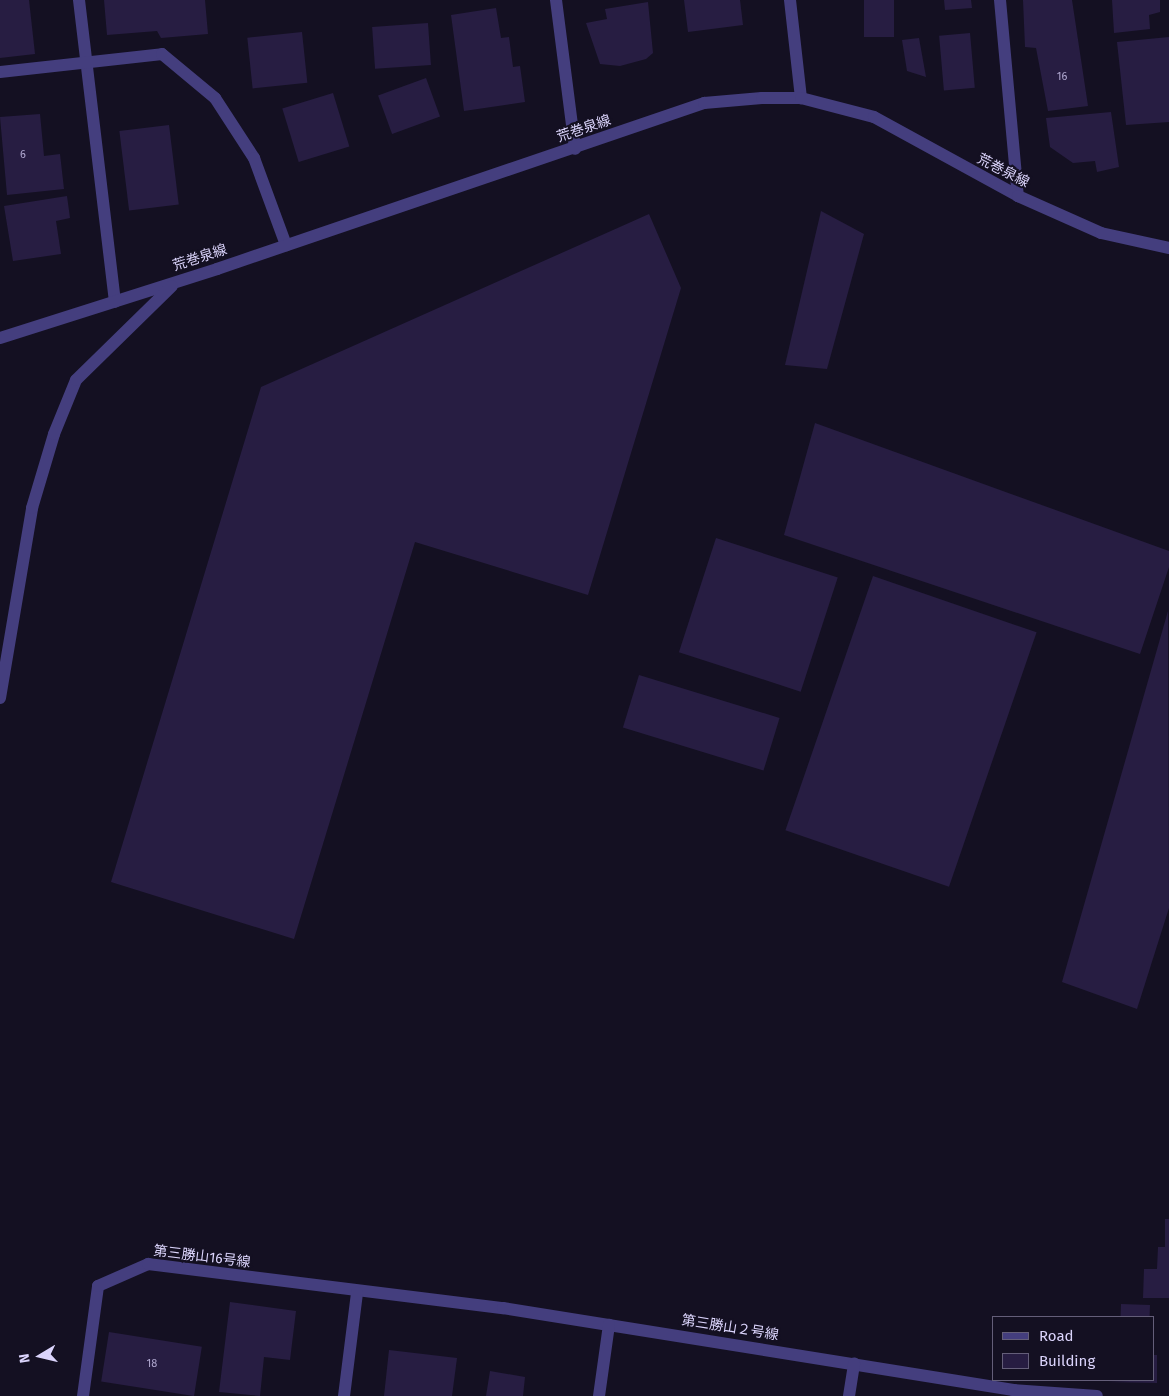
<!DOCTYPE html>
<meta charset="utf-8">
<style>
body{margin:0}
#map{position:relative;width:1169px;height:1396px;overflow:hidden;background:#141022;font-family:"Fira Sans","Noto Sans JP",sans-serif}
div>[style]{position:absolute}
.building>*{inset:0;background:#271d42;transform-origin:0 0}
.minor>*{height:12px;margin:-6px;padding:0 6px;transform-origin:6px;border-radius:6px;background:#443e7e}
span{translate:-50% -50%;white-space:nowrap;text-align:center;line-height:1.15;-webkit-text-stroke:4px #141022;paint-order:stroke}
.number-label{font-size:11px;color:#aea6ce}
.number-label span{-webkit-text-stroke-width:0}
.street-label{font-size:14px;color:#dbd4fc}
.legend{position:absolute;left:992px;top:1316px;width:162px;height:65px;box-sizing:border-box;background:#141022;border:1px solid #645e79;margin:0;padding:6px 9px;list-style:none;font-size:15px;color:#dbd4fc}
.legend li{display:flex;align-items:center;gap:10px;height:25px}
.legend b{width:25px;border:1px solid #645e79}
.north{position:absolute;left:15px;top:1331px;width:50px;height:50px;-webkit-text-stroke:4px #141022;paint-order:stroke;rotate:261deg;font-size:14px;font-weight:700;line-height:20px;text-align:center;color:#dbd4fc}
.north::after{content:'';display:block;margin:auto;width:18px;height:22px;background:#dbd4fc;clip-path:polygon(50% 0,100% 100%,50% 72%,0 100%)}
</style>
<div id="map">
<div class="building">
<div style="clip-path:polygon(0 0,29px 0,35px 54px,0 58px)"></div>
<div style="clip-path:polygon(104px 0,205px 0,208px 34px,161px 38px,157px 31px,107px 35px)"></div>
<div style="clip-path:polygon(684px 0,740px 0,743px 25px,688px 32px)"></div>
<div style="left:864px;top:0;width:30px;height:37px"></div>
<div style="clip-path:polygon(944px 0,971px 0,972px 8px,945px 10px)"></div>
<div style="clip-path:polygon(1023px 0,1072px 0,1088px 106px,1048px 111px,1036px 48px,1025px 47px)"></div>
<div style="clip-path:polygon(1112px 0,1160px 0,1160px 12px,1149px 15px,1150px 29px,1114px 33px)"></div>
<div style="clip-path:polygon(648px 2px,653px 53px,646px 59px,620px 66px,600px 64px,586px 23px,607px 19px,605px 9px)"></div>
<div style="clip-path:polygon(496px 8px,501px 38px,509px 37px,513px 67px,520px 66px,525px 102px,464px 111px,451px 15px)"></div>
<div style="left:428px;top:23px;width:42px;height:56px;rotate:86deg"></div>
<div style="left:302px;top:32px;width:51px;height:55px;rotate:84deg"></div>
<div style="left:970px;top:33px;width:55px;height:31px;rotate:85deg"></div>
<div style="clip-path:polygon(1169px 37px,1169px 122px,1126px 125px,1117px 42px)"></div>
<div style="clip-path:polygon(919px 38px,926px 77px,907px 71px,902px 40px)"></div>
<div style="left:426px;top:78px;width:41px;height:51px;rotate:70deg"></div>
<div style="left:333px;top:93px;width:56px;height:53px;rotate:73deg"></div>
<div style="clip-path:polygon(1111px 112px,1119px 167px,1097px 172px,1095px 161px,1073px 163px,1050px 147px,1046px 118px)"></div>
<div style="clip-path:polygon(40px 114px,44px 156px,60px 154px,64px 189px,7px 195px,0 117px)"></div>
<div style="left:169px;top:125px;width:80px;height:50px;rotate:83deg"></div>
<div style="clip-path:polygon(67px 196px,70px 218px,56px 221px,61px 254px,13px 261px,4px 206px)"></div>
<div style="clip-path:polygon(821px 211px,864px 234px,827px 369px,785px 365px)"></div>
<div style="clip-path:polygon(649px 214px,681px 288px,588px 595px,415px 542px,294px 939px,111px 882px,261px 387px)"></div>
<div style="clip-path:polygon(815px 423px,1169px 551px,1169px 567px,1140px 654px,784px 535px)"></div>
<div style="left:716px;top:538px;width:128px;height:120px;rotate:18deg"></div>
<div style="left:873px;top:576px;width:173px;height:269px;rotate:19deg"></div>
<div style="clip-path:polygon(1168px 611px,1169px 908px,1137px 1009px,1062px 982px)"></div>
<div style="left:639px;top:675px;width:147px;height:55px;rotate:17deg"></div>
<div style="clip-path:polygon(1165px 1219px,1169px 1219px,1169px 1298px,1143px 1298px,1144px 1269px,1157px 1269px,1158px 1247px,1165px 1247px)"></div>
<div style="clip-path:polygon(230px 1302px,296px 1311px,290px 1360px,264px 1357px,260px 1396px,219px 1392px)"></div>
<div style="left:1121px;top:1304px;width:29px;height:13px;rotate:2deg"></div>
<div style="left:109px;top:1332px;width:94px;height:50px;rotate:9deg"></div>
<div style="clip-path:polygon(389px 1350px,457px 1358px,452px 1396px,384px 1396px)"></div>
<div style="clip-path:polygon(1153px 1355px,1157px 1355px,1157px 1383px,1107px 1382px,1153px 1380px)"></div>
<div style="clip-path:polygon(490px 1371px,525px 1377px,523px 1396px,486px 1396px)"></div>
</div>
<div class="minor">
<div style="left:79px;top:0;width:304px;rotate:83.2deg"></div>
<div style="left:556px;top:0;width:150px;rotate:82.7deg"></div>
<div style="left:790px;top:0;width:99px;rotate:83.6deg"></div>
<div style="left:1000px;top:0;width:197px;rotate:84.8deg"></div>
<div style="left:0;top:72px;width:163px;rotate:-6.3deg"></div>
<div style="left:162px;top:54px;width:69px;rotate:39.7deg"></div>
<div style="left:215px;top:98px;width:72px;rotate:57deg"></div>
<div style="left:254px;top:158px;width:93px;rotate:69.8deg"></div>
<div style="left:0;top:338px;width:228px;rotate:-17.6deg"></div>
<div style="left:217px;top:269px;width:515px;rotate:-18.82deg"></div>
<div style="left:704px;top:103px;width:58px;rotate:-4.9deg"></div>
<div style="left:762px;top:98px;width:39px"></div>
<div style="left:801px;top:98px;width:75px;rotate:14.6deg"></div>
<div style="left:874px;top:117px;width:164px;rotate:28.7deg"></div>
<div style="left:1018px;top:196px;width:91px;rotate:24deg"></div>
<div style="left:1101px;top:233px;width:70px;rotate:12.4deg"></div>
<div style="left:0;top:698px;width:193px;rotate:-80.4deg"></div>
<div style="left:32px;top:508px;width:77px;rotate:-73.4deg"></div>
<div style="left:54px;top:434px;width:58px;rotate:-67.8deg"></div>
<div style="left:76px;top:380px;width:134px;rotate:-44.4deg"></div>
<div style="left:83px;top:1396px;width:111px;rotate:-82.2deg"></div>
<div style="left:98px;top:1286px;width:55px;rotate:-23.7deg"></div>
<div style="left:148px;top:1264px;width:358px;rotate:7.1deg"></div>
<div style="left:503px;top:1308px;width:517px;rotate:9.13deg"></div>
<div style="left:1013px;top:1390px;width:84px;rotate:4.1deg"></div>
<div style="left:344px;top:1396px;width:104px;rotate:-82.8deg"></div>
<div style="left:599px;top:1396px;width:72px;rotate:-82deg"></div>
<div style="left:849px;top:1396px;width:33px;rotate:-81deg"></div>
</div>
<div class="number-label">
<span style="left:1062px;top:77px">16</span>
<span style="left:23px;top:155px">6</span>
<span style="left:152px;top:1364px">18</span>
</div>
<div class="street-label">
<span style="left:584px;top:129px;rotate:-19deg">荒巻泉線</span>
<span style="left:1003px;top:171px;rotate:27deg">荒巻泉線</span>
<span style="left:200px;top:258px;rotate:-18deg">荒巻泉線</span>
<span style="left:202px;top:1257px;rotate:7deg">第三勝山16号線</span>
<span style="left:730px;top:1328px;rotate:9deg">第三勝山２号線</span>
</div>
<ul class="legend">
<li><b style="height:6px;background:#443e7e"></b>Road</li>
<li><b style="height:14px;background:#271d42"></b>Building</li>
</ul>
<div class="north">N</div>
</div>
